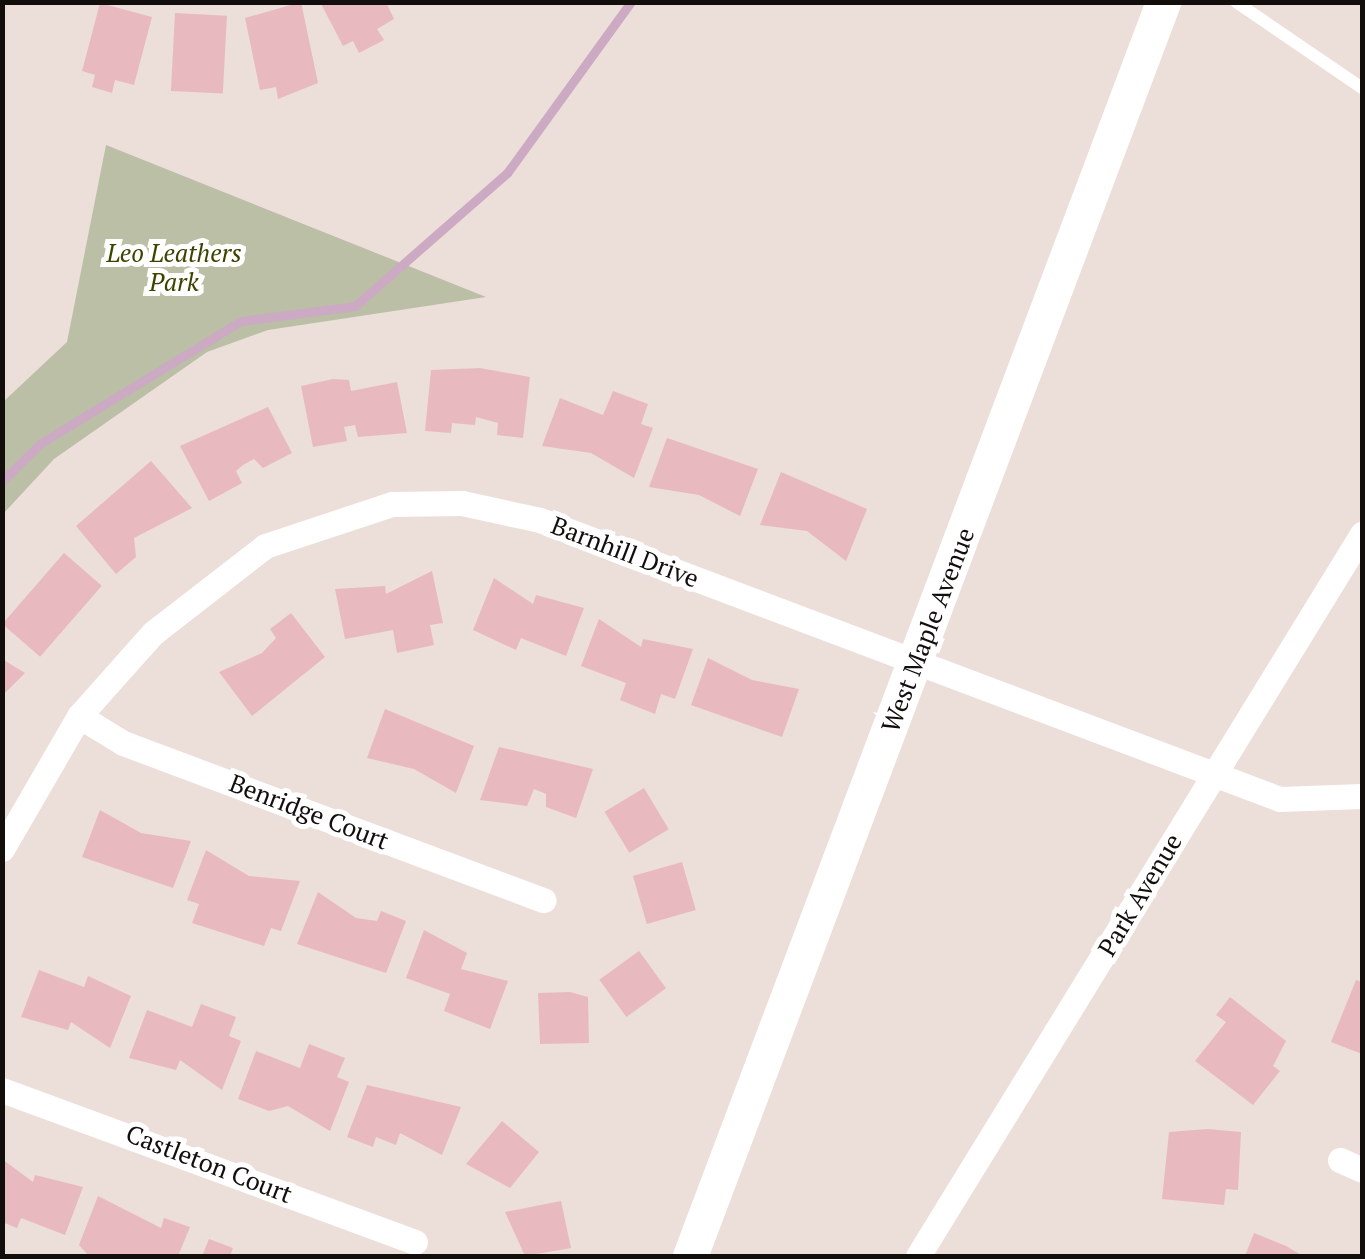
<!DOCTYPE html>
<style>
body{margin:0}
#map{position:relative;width:1365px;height:1259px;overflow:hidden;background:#ecded9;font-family:"PT Serif",serif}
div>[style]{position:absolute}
.green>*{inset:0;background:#babfa5}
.stream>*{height:9px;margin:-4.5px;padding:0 4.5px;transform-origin:4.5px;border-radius:4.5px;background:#cdaac4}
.building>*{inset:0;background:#e8bac0;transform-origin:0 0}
.lane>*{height:12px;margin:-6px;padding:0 6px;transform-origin:6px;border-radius:6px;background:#fff}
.street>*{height:25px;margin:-12.5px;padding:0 12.5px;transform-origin:12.5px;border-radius:12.5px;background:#fff}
.secondary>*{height:35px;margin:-17.5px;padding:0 17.5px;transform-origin:17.5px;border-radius:17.5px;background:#fff}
span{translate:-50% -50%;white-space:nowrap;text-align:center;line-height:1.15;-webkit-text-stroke:10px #fff;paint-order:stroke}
.park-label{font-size:25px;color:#3e4300;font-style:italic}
.street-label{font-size:25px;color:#120e0c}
.frame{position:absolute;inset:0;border:5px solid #120e0c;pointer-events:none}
</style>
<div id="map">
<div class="green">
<div style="clip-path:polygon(106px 145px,486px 297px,268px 330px,207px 352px,54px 459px,3px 514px,3px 402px,67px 342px)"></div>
</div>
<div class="stream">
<div style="left:2px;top:481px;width:54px;rotate:-44.3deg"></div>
<div style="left:41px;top:443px;width:234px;rotate:-31.4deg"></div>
<div style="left:241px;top:321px;width:115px;rotate:-7.5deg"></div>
<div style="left:355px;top:306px;width:202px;rotate:-41.2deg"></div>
<div style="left:507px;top:173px;width:211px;rotate:-54.1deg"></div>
</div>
<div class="building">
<div style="clip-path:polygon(301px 2px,318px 83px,278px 99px,276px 87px,260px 90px,245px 18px)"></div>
<div style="clip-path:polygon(320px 2px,386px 2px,394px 19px,377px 29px,384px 40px,359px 53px,353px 41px,343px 46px)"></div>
<div style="clip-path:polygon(100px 3px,152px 17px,134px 85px,115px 80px,112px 93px,92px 87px,95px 75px,82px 71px)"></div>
<div style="left:175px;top:13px;width:52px;height:78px;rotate:3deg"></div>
<div style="clip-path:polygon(480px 368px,530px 377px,523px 438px,497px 435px,498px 423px,476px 417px,475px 425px,452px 423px,451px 433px,425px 431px,431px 370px)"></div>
<div style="clip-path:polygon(333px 379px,349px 380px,351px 391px,397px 382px,407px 433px,358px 437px,355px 425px,344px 427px,347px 441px,313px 447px,301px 386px)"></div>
<div style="clip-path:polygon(613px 391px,648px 404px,641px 424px,653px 428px,634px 478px,591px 453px,542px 446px,560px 398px,603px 415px)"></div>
<div style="clip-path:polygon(268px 407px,292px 453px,263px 468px,254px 459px,243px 465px,236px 471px,242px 483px,209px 501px,180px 446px)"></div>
<div style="clip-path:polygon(667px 438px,758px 469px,740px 516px,699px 495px,649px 487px)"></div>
<div style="clip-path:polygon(151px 461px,192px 508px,134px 538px,136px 557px,116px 574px,76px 526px)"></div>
<div style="clip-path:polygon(781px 472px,867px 509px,846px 561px,807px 531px,760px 525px)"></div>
<div style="left:64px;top:553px;width:50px;height:94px;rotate:41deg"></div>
<div style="clip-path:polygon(432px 571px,443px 623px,430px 625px,434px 645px,397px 653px,393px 630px,345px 639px,335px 589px,385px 586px,386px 594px)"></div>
<div style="clip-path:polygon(494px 578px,533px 604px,536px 595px,584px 608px,566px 656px,521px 638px,516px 650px,473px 630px)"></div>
<div style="clip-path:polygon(291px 613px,325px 657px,252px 716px,219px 672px,262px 653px,276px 638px,270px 629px)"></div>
<div style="clip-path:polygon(599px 619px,641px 647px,643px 639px,693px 649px,675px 699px,661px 694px,655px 714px,620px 700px,626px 683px,581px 666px)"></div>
<div style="clip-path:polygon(708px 658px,752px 680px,799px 689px,782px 737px,691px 705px)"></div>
<div style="clip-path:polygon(2px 659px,25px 673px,2px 696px)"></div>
<div style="clip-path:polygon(385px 709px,474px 746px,456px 793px,414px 769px,367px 758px)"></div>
<div style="clip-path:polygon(499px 747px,593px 769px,576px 818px,546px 807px,546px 794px,534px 789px,527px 806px,480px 800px)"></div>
<div style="left:644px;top:788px;width:48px;height:46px;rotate:59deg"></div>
<div style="clip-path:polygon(100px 810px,141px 833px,191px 841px,173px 888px,82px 857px)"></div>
<div style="clip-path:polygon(206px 850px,249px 876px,300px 881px,281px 931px,271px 928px,264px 946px,192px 923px,199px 904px,187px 900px)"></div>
<div style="left:682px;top:862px;width:50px;height:51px;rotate:74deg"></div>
<div style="clip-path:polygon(318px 892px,356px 918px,377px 921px,381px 911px,406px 921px,386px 973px,297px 944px)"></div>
<div style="clip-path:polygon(424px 930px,467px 953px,461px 969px,508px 981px,490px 1029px,444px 1011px,450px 994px,406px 978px)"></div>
<div style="left:639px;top:951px;width:46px;height:49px;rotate:54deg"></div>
<div style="clip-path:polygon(39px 970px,84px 987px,88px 976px,131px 996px,110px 1048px,71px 1022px,68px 1030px,21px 1017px)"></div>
<div style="clip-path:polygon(1356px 980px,1362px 982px,1362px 1054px,1331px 1042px)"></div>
<div style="clip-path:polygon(570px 992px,588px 997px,589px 1043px,540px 1044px,538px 993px)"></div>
<div style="clip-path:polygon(1230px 997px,1286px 1041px,1273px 1066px,1280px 1071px,1253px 1105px,1195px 1061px,1226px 1022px,1216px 1015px)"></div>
<div style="clip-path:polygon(201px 1004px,236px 1017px,229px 1036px,241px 1041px,222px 1090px,180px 1060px,176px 1070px,129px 1058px,147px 1010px,192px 1027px)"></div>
<div style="clip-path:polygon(309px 1044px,345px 1058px,337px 1077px,349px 1082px,330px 1131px,288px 1106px,269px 1111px,238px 1099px,256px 1051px,300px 1068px)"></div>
<div style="clip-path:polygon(367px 1085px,461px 1107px,442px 1155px,400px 1133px,396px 1145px,376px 1137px,373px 1147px,347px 1137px)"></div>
<div style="clip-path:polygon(502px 1121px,539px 1152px,510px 1188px,466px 1164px)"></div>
<div style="clip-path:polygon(1207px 1129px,1241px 1132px,1238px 1190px,1226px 1189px,1224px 1205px,1162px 1199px,1169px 1132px)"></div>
<div style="clip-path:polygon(2px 1159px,33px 1182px,35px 1175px,83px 1187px,65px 1235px,21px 1218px,17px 1228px,2px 1222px)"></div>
<div style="clip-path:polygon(98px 1196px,161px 1228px,164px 1218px,190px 1227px,178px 1256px,89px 1256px,79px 1245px)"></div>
<div style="clip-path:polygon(561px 1201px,571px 1248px,525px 1256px,505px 1212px)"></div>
<div style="clip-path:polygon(1254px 1233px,1286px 1246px,1303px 1256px,1245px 1256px)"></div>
<div style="clip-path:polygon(209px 1239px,233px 1248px,230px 1256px,202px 1256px)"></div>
</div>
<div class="lane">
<div style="left:1236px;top:2px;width:153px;rotate:34.3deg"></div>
</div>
<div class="street">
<div style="left:79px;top:716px;width:52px;rotate:31.5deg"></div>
<div style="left:123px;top:743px;width:449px;rotate:20.5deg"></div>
<div style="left:2px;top:849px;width:154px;rotate:-59.9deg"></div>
<div style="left:79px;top:716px;width:111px;rotate:-48.3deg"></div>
<div style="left:153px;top:633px;width:142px;rotate:-37.8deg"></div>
<div style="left:265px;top:546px;width:134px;rotate:-18.3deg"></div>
<div style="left:392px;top:504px;width:70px;rotate:-0.8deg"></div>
<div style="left:462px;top:503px;width:80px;rotate:12.3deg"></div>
<div style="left:540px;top:520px;width:791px;rotate:20.66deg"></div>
<div style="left:1280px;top:799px;width:82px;rotate:-2.1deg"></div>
<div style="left:2px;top:1090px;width:440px;rotate:20.2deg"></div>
<div style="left:1340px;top:1160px;width:24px;rotate:24deg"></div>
<div style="left:918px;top:1256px;width:848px;rotate:-58.41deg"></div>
</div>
<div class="secondary">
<div style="left:690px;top:1256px;width:1340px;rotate:-69.33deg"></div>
</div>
<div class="park-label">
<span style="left:174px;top:268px">Leo Leathers<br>Park</span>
</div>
<div class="street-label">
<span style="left:625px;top:552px;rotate:21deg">Barnhill Drive</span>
<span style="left:928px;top:630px;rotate:-69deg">West Maple Avenue</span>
<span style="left:309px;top:812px;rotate:21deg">Benridge Court</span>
<span style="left:1140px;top:895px;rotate:-59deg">Park Avenue</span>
<span style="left:209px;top:1164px;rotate:21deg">Castleton Court</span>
</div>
<div class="frame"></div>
</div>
